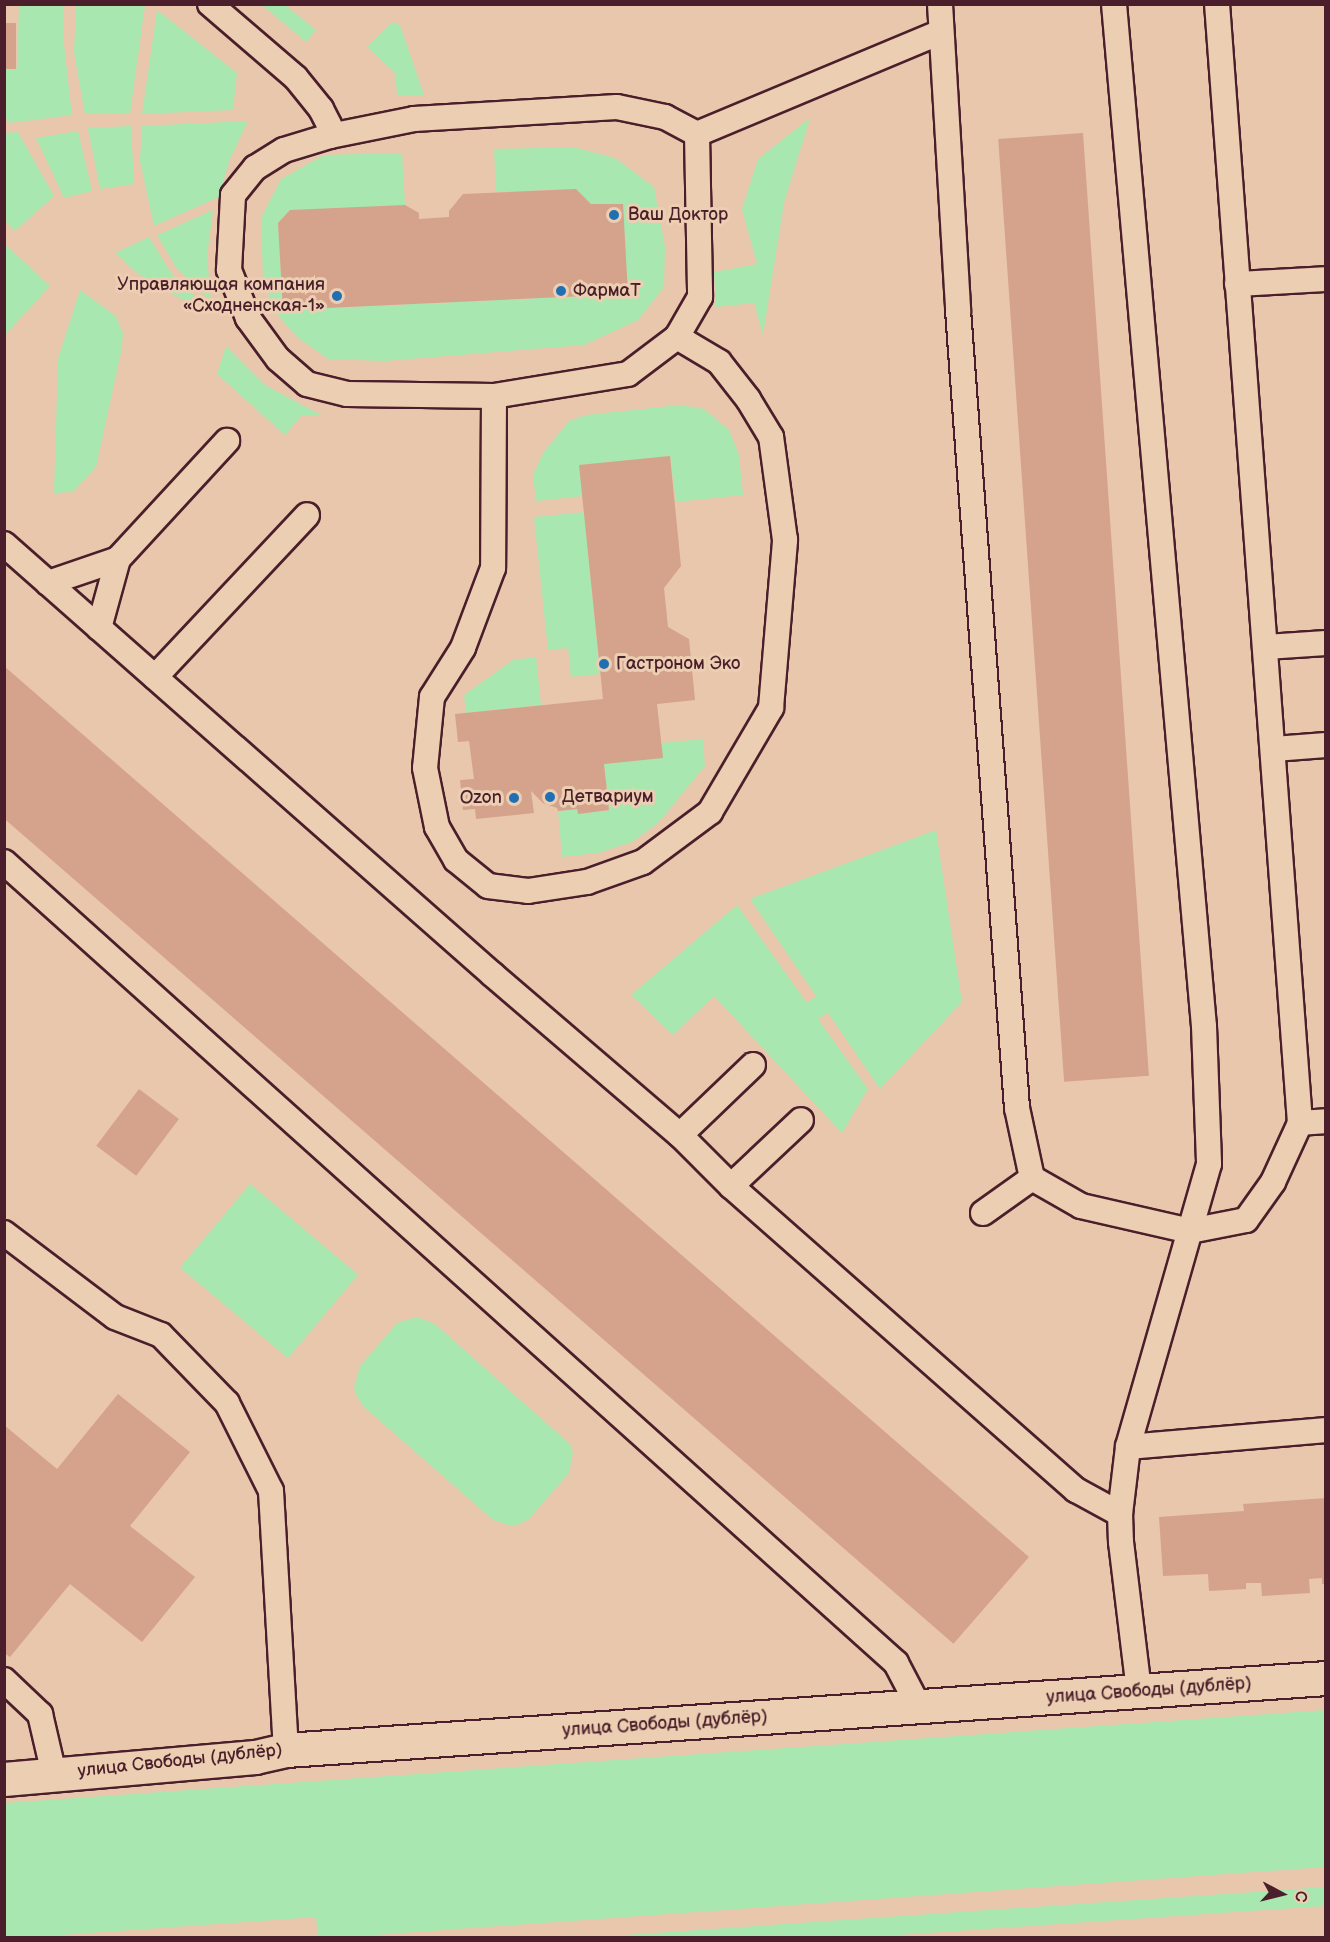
<!DOCTYPE html>
<meta charset="utf-8">
<style>
body{margin:0}
#map{position:relative;width:1330px;height:1942px;overflow:hidden;background:#e9c7ac;font-family:"Balsamiq Sans",sans-serif}
div>[style]{position:absolute}
.green>*{inset:0;background:#a8e7af;transform-origin:0 0}
.building>*{inset:0;background:#d5a28c;transform-origin:0 0}
.roads{filter:drop-shadow(2px 0 #4a1f2b) drop-shadow(-2px 0 #4a1f2b) drop-shadow(0 2px #4a1f2b) drop-shadow(0 -2px #4a1f2b)}
.lane>*{height:24px;margin:-12px;padding:0 12px;transform-origin:12px;border-radius:12px;background:#ecceb2}
.street>*{height:33px;margin:-16.5px;padding:0 16.5px;transform-origin:16.5px;border-radius:16.5px;background:#ecceb2}
.dots>*{width:16px;height:16px;translate:-50% -50%;box-sizing:border-box;border:3px solid #ecceb2;border-radius:50%}
span{translate:-50% -50%;white-space:nowrap;text-align:center;line-height:1.15;-webkit-text-stroke:6px #ecceb2;paint-order:stroke}
.poi-label{font-size:18px;color:#4a1f2b}
.left{translate:0 -50%;text-align:left}
.right{translate:-100% -50%;text-align:right}
.street-label{font-size:18px;color:#4a1f2b}
.frame{position:absolute;inset:0;border:6px solid #4a1f2b;pointer-events:none}
.north{position:absolute;left:1252px;top:1864px;width:60px;height:60px;-webkit-text-stroke:4px #ecceb2;paint-order:stroke;rotate:97deg;font-size:16px;font-weight:700;line-height:24px;text-align:center;color:#4a1f2b}
.north::after{content:'';display:block;margin:auto;width:21px;height:27px;background:#4a1f2b;clip-path:polygon(50% 0,100% 100%,50% 72%,0 100%)}
</style>
<div id="map">
<div class="green">
<div style="clip-path:polygon(19px 5px,64px 5px,63px 36px,72px 115px,9px 123px,5px 117px,5px 69px,17px 68px)"></div>
<div style="clip-path:polygon(76px 5px,145px 5px,130px 114px,85px 114px,74px 53px)"></div>
<div style="clip-path:polygon(262px 5px,285px 5px,316px 30px,306px 42px)"></div>
<div style="clip-path:polygon(157px 10px,237px 73px,233px 110px,142px 114px)"></div>
<div style="clip-path:polygon(392px 22px,400px 25px,424px 95px,397px 95px,395px 73px,367px 47px)"></div>
<div style="clip-path:polygon(810px 118px,784px 203px,763px 335px,754px 303px,716px 307px,714px 272px,757px 264px,742px 209px,758px 159px)"></div>
<div style="clip-path:polygon(248px 121px,229px 161px,219px 197px,154px 226px,140px 161px,142px 126px)"></div>
<div style="clip-path:polygon(131px 126px,134px 184px,100px 189px,88px 128px)"></div>
<div style="clip-path:polygon(78px 131px,92px 191px,64px 198px,36px 138px)"></div>
<div style="clip-path:polygon(18px 132px,54px 196px,15px 231px,5px 221px,4px 133px)"></div>
<div style="clip-path:polygon(573px 147px,615px 158px,654px 187px,665px 247px,664px 287px,638px 320px,584px 345px,384px 361px,328px 359px,297px 337px,274px 311px,263px 279px,261px 218px,281px 179px,324px 155px,402px 153px,405px 205px,278px 223px,283px 310px,627px 294px,623px 204px,591px 204px,575px 189px,496px 192px,494px 149px)"></div>
<div style="clip-path:polygon(213px 210px,207px 256px,211px 301px,177px 269px,157px 235px)"></div>
<div style="clip-path:polygon(149px 237px,172px 274px,204px 305px,181px 299px,137px 273px,115px 253px)"></div>
<div style="clip-path:polygon(5px 244px,50px 286px,5px 335px,4px 335px)"></div>
<div style="clip-path:polygon(80px 290px,116px 316px,123px 334px,121px 352px,96px 467px,73px 492px,54px 493px,58px 359px)"></div>
<div style="clip-path:polygon(226px 346px,265px 385px,321px 415px,301px 416px,285px 435px,217px 374px)"></div>
<div style="clip-path:polygon(680px 405px,704px 409px,729px 430px,739px 455px,743px 495px,676px 502px,670px 456px,580px 465px,583px 496px,536px 501px,533px 475px,543px 453px,569px 421px,586px 415px)"></div>
<div style="clip-path:polygon(584px 512px,600px 674px,571px 677px,568px 648px,548px 650px,534px 517px)"></div>
<div style="clip-path:polygon(536px 657px,541px 705px,466px 713px,464px 695px,513px 660px)"></div>
<div style="clip-path:polygon(703px 739px,705px 766px,659px 822px,632px 842px,598px 853px,562px 857px,558px 811px,577px 809px,578px 814px,609px 810px,604px 764px,661px 743px)"></div>
<div style="clip-path:polygon(936px 830px,962px 1002px,880px 1089px,828px 1013px,818px 1019px,868px 1089px,842px 1133px,714px 996px,673px 1035px,631px 995px,737px 905px,807px 1003px,816px 996px,750px 899px)"></div>
<div style="left:250px;top:1184px;width:141px;height:109px;rotate:40deg"></div>
<div style="clip-path:polygon(417px 1317px,435px 1324px,570px 1444px,573px 1453px,569px 1473px,529px 1519px,520px 1524px,511px 1526px,493px 1520px,364px 1407px,357px 1397px,354px 1387px,360px 1366px,397px 1323px)"></div>
<div style="clip-path:polygon(1325px 1710px,1325px 1867px,347px 1937px,318px 1937px,316px 1917px,61px 1935px,61px 1937px,5px 1937px,5px 1803px)"></div>
<div style="clip-path:polygon(1325px 1887px,1325px 1906px,869px 1937px,595px 1937px)"></div>
</div>
<div class="building">
<div style="left:4px;top:23px;width:12px;height:46px"></div>
<div style="left:1083px;top:133px;width:945px;height:85px;rotate:86deg"></div>
<div style="clip-path:polygon(576px 189px,591px 204px,623px 204px,628px 294px,283px 310px,278px 223px,290px 210px,405px 205px,419px 213px,419px 219px,449px 217px,449px 211px,463px 194px)"></div>
<div style="clip-path:polygon(670px 456px,681px 566px,664px 588px,668px 627px,689px 639px,695px 700px,657px 704px,663px 758px,604px 764px,609px 810px,578px 814px,577px 809px,558px 811px,557px 808px,543px 803px,531px 791px,534px 813px,476px 819px,475px 809px,463px 810px,460px 780px,474px 779px,469px 741px,458px 742px,455px 714px,603px 699px,579px 465px)"></div>
<div style="left:4px;top:666px;width:1358px;height:115px;rotate:41deg"></div>
<div style="left:139px;top:1089px;width:50px;height:71px;rotate:37deg"></div>
<div style="clip-path:polygon(118px 1394px,190px 1452px,130px 1526px,195px 1577px,142px 1642px,70px 1584px,10px 1657px,4px 1653px,4px 1425px,57px 1469px)"></div>
<div style="clip-path:polygon(1326px 1498px,1326px 1584px,1322px 1584px,1322px 1578px,1309px 1579px,1310px 1593px,1262px 1596px,1261px 1583px,1246px 1583px,1246px 1589px,1209px 1591px,1208px 1574px,1163px 1576px,1159px 1517px,1244px 1511px,1243px 1504px)"></div>
</div>
<div class="roads">
<div class="lane">
<div style="left:210px;top:4px;width:113px;rotate:40.7deg"></div>
<div style="left:296px;top:78px;width:40px;rotate:51deg"></div>
<div style="left:321px;top:109px;width:18px;rotate:63deg"></div>
<div style="left:329px;top:125px;width:11px;rotate:85deg"></div>
<div style="left:940px;top:4px;width:307px;rotate:86.6deg"></div>
<div style="left:958px;top:310px;width:800px;rotate:85.77deg"></div>
<div style="left:1017px;top:1108px;width:72px;rotate:77.9deg"></div>
<div style="left:1032px;top:1178px;width:56px;rotate:29.7deg"></div>
<div style="left:1081px;top:1206px;width:112px;rotate:12.9deg"></div>
<div style="left:1190px;top:1231px;width:57px;rotate:-11.1deg"></div>
<div style="left:1246px;top:1220px;width:47px;rotate:-54.6deg"></div>
<div style="left:1273px;top:1182px;width:65px;rotate:-65.4deg"></div>
<div style="left:1300px;top:1123px;width:1122px;rotate:-94.24deg"></div>
<div style="left:1114px;top:4px;width:1026px;rotate:84.97deg"></div>
<div style="left:1204px;top:1026px;width:138px;rotate:87.9deg"></div>
<div style="left:1209px;top:1164px;width:294px;rotate:106deg"></div>
<div style="left:1128px;top:1447px;width:67px;rotate:96.8deg"></div>
<div style="left:1120px;top:1514px;width:28px;rotate:88deg"></div>
<div style="left:1121px;top:1542px;width:150px;rotate:83.1deg"></div>
<div style="left:617px;top:107px;width:49px;rotate:11.8deg"></div>
<div style="left:665px;top:117px;width:36px;rotate:28deg"></div>
<div style="left:697px;top:134px;width:163px;rotate:88.9deg"></div>
<div style="left:700px;top:297px;width:46px;rotate:119.9deg"></div>
<div style="left:677px;top:337px;width:61px;rotate:142.9deg"></div>
<div style="left:628px;top:374px;width:136px;rotate:170.7deg"></div>
<div style="left:494px;top:396px;width:147px;rotate:-179.2deg"></div>
<div style="left:347px;top:394px;width:41px;rotate:-166deg"></div>
<div style="left:307px;top:384px;width:38px;rotate:-139deg"></div>
<div style="left:278px;top:359px;width:51px;rotate:-126.2deg"></div>
<div style="left:248px;top:318px;width:52px;rotate:-111.6deg"></div>
<div style="left:229px;top:270px;width:75px;rotate:-86.9deg"></div>
<div style="left:233px;top:195px;width:35px;rotate:-51deg"></div>
<div style="left:255px;top:168px;width:34px;rotate:-32deg"></div>
<div style="left:284px;top:150px;width:48px;rotate:-16.9deg"></div>
<div style="left:330px;top:136px;width:86px;rotate:-11.4deg"></div>
<div style="left:414px;top:119px;width:203px;rotate:-3.4deg"></div>
<div style="left:697px;top:134px;width:264px;rotate:-22.7deg"></div>
<div style="left:1237px;top:284px;width:89px;rotate:-3.2deg"></div>
<div style="left:494px;top:396px;width:172px;rotate:90.3deg"></div>
<div style="left:493px;top:568px;width:85px;rotate:110.6deg"></div>
<div style="left:463px;top:648px;width:58px;rotate:122.3deg"></div>
<div style="left:432px;top:697px;width:71px;rotate:95.6deg"></div>
<div style="left:425px;top:768px;width:60px;rotate:78.5deg"></div>
<div style="left:437px;top:827px;width:38px;rotate:60deg"></div>
<div style="left:456px;top:860px;width:41px;rotate:39.1deg"></div>
<div style="left:488px;top:886px;width:40px;rotate:7.1deg"></div>
<div style="left:528px;top:891px;width:60px;rotate:-8.7deg"></div>
<div style="left:587px;top:882px;width:59px;rotate:-19.7deg"></div>
<div style="left:643px;top:862px;width:84px;rotate:-36.7deg"></div>
<div style="left:710px;top:812px;width:121px;rotate:-59.6deg"></div>
<div style="left:771px;top:708px;width:169px;rotate:-85.2deg"></div>
<div style="left:785px;top:540px;width:104px;rotate:-97.7deg"></div>
<div style="left:771px;top:437px;width:44px;rotate:-121.2deg"></div>
<div style="left:748px;top:399px;width:47px;rotate:-128.1deg"></div>
<div style="left:719px;top:362px;width:49px;rotate:-149.2deg"></div>
<div style="left:4px;top:544px;width:652px;rotate:41.39deg"></div>
<div style="left:493px;top:975px;width:246px;rotate:40.6deg"></div>
<div style="left:680px;top:1135px;width:72px;rotate:45deg"></div>
<div style="left:731px;top:1186px;width:460px;rotate:41.4deg"></div>
<div style="left:1076px;top:1490px;width:50px;rotate:28.6deg"></div>
<div style="left:48px;top:583px;width:74px;rotate:-18.9deg"></div>
<div style="left:99px;top:628px;width:72px;rotate:-74.6deg"></div>
<div style="left:118px;top:559px;width:161px;rotate:-47.3deg"></div>
<div style="left:1266px;top:647px;width:60px;rotate:-3.8deg"></div>
<div style="left:155px;top:677px;width:222px;rotate:-46.8deg"></div>
<div style="left:1274px;top:749px;width:52px;rotate:-4.4deg"></div>
<div style="left:4px;top:862px;width:1199px;rotate:41.92deg"></div>
<div style="left:896px;top:1663px;width:50px;rotate:62.4deg"></div>
<div style="left:1300px;top:1123px;width:26px;rotate:-4deg"></div>
<div style="left:680px;top:1135px;width:101px;rotate:-43.8deg"></div>
<div style="left:731px;top:1186px;width:96px;rotate:-43.3deg"></div>
<div style="left:983px;top:1213px;width:60px;rotate:-35.5deg"></div>
<div style="left:4px;top:1233px;width:139px;rotate:37.1deg"></div>
<div style="left:115px;top:1317px;width:49px;rotate:21.4deg"></div>
<div style="left:161px;top:1335px;width:95px;rotate:45.9deg"></div>
<div style="left:227px;top:1403px;width:98px;rotate:63.4deg"></div>
<div style="left:271px;top:1491px;width:259px;rotate:86.7deg"></div>
<div style="left:1128px;top:1447px;width:199px;rotate:-4.9deg"></div>
<div style="left:4px;top:1680px;width:50px;rotate:43.4deg"></div>
<div style="left:40px;top:1714px;width:62px;rotate:76.9deg"></div>
</div>
<div class="street">
<div style="left:4px;top:1779px;width:252px;rotate:-5deg"></div>
<div style="left:255px;top:1757px;width:32px;rotate:-13deg"></div>
<div style="left:286px;top:1750px;width:1042px;rotate:-3.96deg"></div>
</div>
</div>
<div class="dots">
<div style="left:614px;top:215px;background:#1f6fb2"></div>
<div style="left:561px;top:291px;background:#1f6fb2"></div>
<div style="left:337px;top:296px;background:#1f6fb2"></div>
<div style="left:604px;top:664px;background:#1f6fb2"></div>
<div style="left:550px;top:797px;background:#1f6fb2"></div>
<div style="left:514px;top:798px;background:#1f6fb2"></div>
</div>
<div class="poi-label">
<span class="left" style="left:628px;top:215px">Ваш Доктор</span>
<span class="right" style="left:325px;top:296px">Управляющая компания<br>«Сходненская-1»</span>
<span class="left" style="left:573px;top:291px">ФармаТ</span>
<span class="left" style="left:616px;top:664px">Гастроном Эко</span>
<span class="left" style="left:562px;top:797px">Детвариум</span>
<span class="right" style="left:502px;top:798px">Ozon</span>
</div>
<div class="street-label">
<span style="left:1149px;top:1691px;rotate:-4deg">улица Свободы (дублёр)</span>
<span style="left:665px;top:1724px;rotate:-4deg">улица Свободы (дублёр)</span>
<span style="left:180px;top:1761px;rotate:-6deg">улица Свободы (дублёр)</span>
</div>
<div class="frame"></div>
<div class="north">С</div>
</div>
